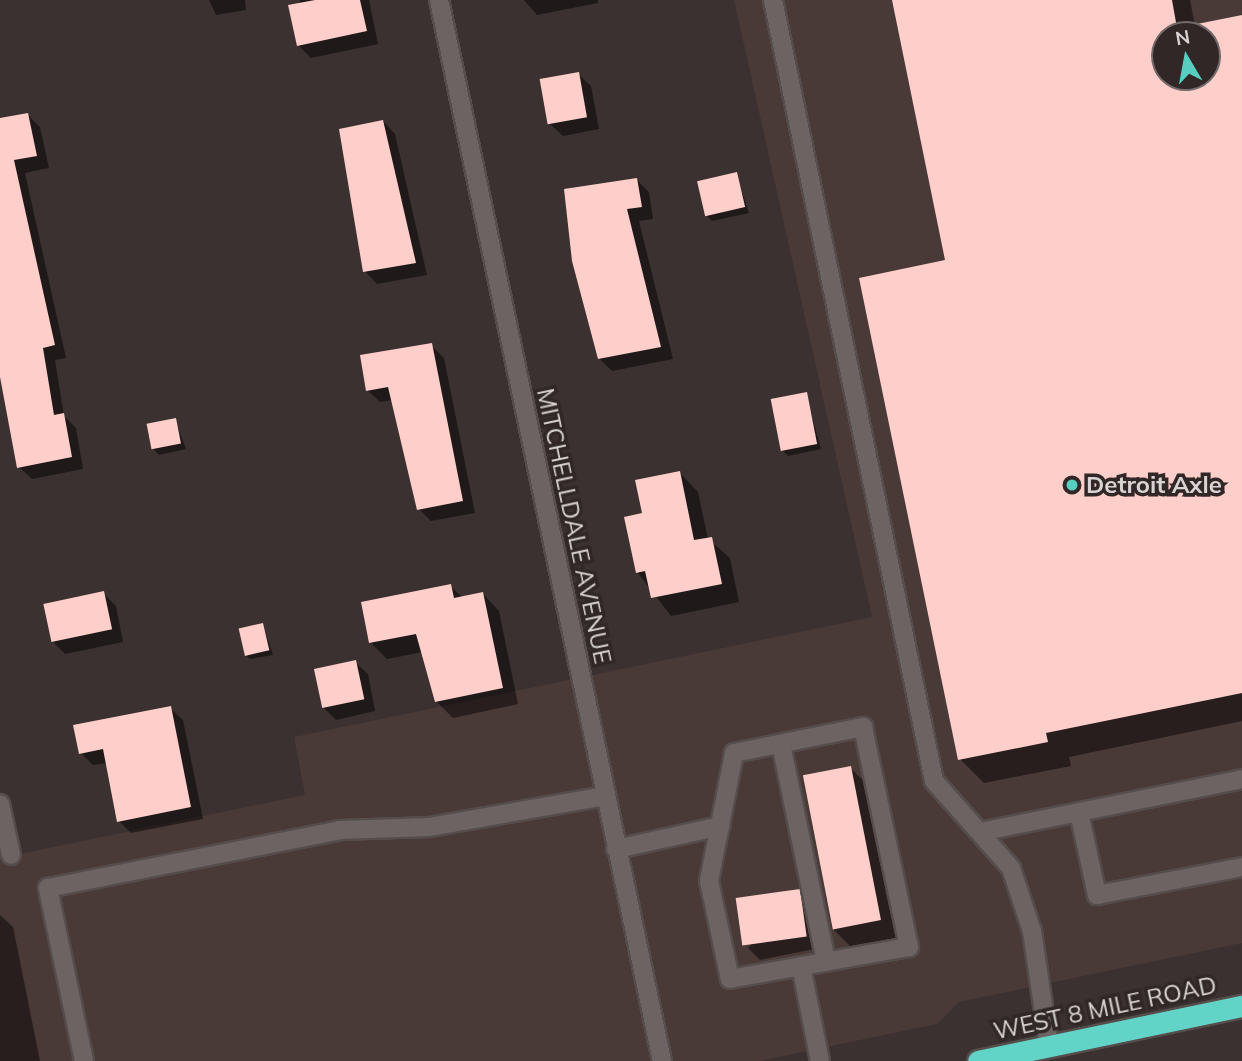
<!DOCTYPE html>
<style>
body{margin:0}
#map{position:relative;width:1242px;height:1061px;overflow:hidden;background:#3a3130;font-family:Mulish,sans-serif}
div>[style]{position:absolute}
.built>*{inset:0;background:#493937}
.shadow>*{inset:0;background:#0007}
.building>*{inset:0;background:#fececa;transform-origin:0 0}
.roads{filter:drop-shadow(2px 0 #554d4c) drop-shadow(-2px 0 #554d4c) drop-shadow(0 2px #554d4c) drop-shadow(0 -2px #554d4c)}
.minor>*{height:18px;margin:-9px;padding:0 9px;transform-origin:9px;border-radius:9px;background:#6d6362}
.highway>*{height:21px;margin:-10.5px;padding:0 10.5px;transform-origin:10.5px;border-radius:10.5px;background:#62d4c7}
.dots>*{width:19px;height:19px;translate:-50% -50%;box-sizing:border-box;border:4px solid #302726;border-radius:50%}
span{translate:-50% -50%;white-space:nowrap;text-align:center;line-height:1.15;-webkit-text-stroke:7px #302726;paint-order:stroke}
.poi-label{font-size:24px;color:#d9d3d3;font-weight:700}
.left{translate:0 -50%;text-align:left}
.street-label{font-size:24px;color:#d9d3d3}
.north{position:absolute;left:1151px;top:21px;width:70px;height:70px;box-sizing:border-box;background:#302726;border:2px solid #746c6b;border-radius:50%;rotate:350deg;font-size:19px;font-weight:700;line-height:28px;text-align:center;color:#d9d3d3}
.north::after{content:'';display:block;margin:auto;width:24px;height:32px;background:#58cec0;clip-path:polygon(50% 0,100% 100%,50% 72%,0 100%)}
</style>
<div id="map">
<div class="built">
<div style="clip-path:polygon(evenodd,734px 0,1242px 0,1242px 943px,959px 1002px,937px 1024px,760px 1061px,0 1061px,0 858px,305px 795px,294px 737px,872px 617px,734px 0,1165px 35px,1207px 35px,1207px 77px,1165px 77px,1165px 35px)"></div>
</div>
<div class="shadow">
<div style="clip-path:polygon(209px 0,245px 0,246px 10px,216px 15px)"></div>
<div style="clip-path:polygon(300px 0,369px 0,378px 44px,311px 58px,298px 45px)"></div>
<div style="clip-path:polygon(524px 0,598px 0,598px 3px,537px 15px)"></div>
<div style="clip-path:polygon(evenodd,893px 0,1190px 0,1195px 26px,1242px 16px,1242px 721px,1069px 757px,1071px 766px,984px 783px,960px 759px,947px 262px,893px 0,1165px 35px,1207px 35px,1207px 77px,1165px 77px,1165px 35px)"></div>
<div style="clip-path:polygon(578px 74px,591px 86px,599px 129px,563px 136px,550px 124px)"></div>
<div style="clip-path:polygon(28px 115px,40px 127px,49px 168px,25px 173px,66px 358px,55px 360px,64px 416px,76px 428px,83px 469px,32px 479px,19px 467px,0 371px,0 120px)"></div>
<div style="clip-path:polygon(383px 121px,395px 134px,427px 275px,377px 284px,365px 271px)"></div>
<div style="clip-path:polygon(736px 174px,749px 213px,712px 221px,706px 215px)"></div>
<div style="clip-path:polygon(637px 180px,649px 192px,653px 219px,639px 221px,673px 359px,612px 371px,599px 358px,574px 261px)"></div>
<div style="clip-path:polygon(431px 345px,444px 358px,475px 513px,431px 521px,419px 509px,393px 400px,380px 402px,367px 390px)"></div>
<div style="clip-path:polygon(806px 394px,821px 449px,788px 456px,782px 450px)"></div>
<div style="clip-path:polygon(175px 420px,186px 449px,159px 455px,153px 449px)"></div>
<div style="clip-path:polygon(680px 473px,698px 492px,708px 539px,730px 558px,739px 602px,671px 616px,637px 572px,644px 514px)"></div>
<div style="clip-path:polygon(450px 586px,463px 598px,483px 594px,499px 611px,518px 704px,453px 718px,436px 701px,423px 652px,387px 659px,370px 642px)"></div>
<div style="clip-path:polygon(103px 593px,116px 606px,123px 642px,65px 654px,52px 641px)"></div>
<div style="clip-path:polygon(263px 625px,273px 655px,250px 659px,244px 654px)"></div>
<div style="clip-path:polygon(355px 662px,368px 674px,375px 711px,336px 720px,323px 707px)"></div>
<div style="clip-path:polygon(170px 708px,183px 720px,203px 819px,131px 833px,119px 821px,107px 763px,93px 765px,81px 753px)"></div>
<div style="clip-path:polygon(850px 768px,869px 786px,900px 938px,852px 948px,833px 929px)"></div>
<div style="clip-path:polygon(799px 891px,812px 904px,819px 948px,760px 960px,748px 948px)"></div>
<div style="clip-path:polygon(0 915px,13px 927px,40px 1061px,0 1061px)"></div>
</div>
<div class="building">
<div style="clip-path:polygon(315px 0,360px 0,367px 31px,297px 46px,288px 5px)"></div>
<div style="clip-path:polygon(evenodd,892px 0,1172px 0,1177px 28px,1242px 15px,1242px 693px,1046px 733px,1048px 742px,958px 760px,859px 278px,945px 260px,892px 0,1165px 35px,1207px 35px,1207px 77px,1165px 77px,1165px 35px)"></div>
<div style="left:579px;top:72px;width:46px;height:40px;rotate:80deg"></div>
<div style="clip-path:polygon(28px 113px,37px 156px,14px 160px,55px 345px,43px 348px,54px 415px,64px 413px,72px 457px,17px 468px,0 377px,0 118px)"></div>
<div style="clip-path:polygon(383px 120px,416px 263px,363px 272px,339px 129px)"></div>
<div style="left:737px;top:172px;width:36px;height:41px;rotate:77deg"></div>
<div style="clip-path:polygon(637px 178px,642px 207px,627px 209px,661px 347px,598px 359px,572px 261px,564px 189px)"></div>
<div style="clip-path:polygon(432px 343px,463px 501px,417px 510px,388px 387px,366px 391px,360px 355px)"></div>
<div style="left:807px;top:392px;width:53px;height:37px;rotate:79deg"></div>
<div style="left:176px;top:418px;width:26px;height:30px;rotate:79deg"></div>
<div style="clip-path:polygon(680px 471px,694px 540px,712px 537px,722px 584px,651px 598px,645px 571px,636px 573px,624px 517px,642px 513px,635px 480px)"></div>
<div style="clip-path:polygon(451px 584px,454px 598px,483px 592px,503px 688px,435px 702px,416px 634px,369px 643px,361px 602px)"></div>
<div style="left:104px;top:591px;width:39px;height:62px;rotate:78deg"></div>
<div style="left:263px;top:623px;width:28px;height:25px;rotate:77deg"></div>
<div style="left:356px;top:660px;width:40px;height:43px;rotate:78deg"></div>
<div style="clip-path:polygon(171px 706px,191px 807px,117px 822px,103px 749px,79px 754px,73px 725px)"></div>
<div style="left:851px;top:766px;width:157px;height:49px;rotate:79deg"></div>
<div style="left:800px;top:889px;width:48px;height:65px;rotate:82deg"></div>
</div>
<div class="roads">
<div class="minor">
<div style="left:439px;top:0;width:1084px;rotate:78.13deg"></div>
<div style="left:773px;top:0;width:797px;rotate:78.35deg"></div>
<div style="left:934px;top:781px;width:116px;rotate:48.5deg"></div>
<div style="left:1011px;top:868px;width:66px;rotate:71.6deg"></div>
<div style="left:1032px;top:931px;width:116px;rotate:81.6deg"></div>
<div style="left:863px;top:727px;width:225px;rotate:78.2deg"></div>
<div style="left:909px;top:947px;width:182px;rotate:169.9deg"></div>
<div style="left:730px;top:979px;width:100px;rotate:-102.1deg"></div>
<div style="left:709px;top:881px;width:130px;rotate:-78.9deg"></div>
<div style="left:734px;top:753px;width:132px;rotate:-11.4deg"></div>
<div style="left:781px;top:744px;width:222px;rotate:78.3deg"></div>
<div style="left:0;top:804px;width:52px;rotate:77.8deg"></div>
<div style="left:1079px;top:812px;width:85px;rotate:77.8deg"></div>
<div style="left:1097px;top:895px;width:148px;rotate:-10.9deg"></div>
<div style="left:980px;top:832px;width:267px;rotate:-11.4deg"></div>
<div style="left:616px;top:849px;width:107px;rotate:-12.4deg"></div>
<div style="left:801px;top:966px;width:97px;rotate:78.7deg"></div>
<div style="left:84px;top:1061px;width:177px;rotate:-101.8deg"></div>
<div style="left:48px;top:888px;width:298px;rotate:-11.2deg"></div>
<div style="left:340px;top:830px;width:89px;rotate:-1.9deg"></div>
<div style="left:429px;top:827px;width:179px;rotate:-10deg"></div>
</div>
<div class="highway">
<div style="left:978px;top:1061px;width:270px;rotate:-11.8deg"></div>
</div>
</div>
<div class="dots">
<div style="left:1072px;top:485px;background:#58cec0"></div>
</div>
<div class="poi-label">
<span class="left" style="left:1086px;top:485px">Detroit Axle</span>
</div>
<div class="street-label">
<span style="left:574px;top:526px;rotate:78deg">MITCHELLDALE AVENUE</span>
<span style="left:1105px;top:1008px;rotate:-12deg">WEST 8 MILE ROAD</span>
</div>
<div class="north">N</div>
</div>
